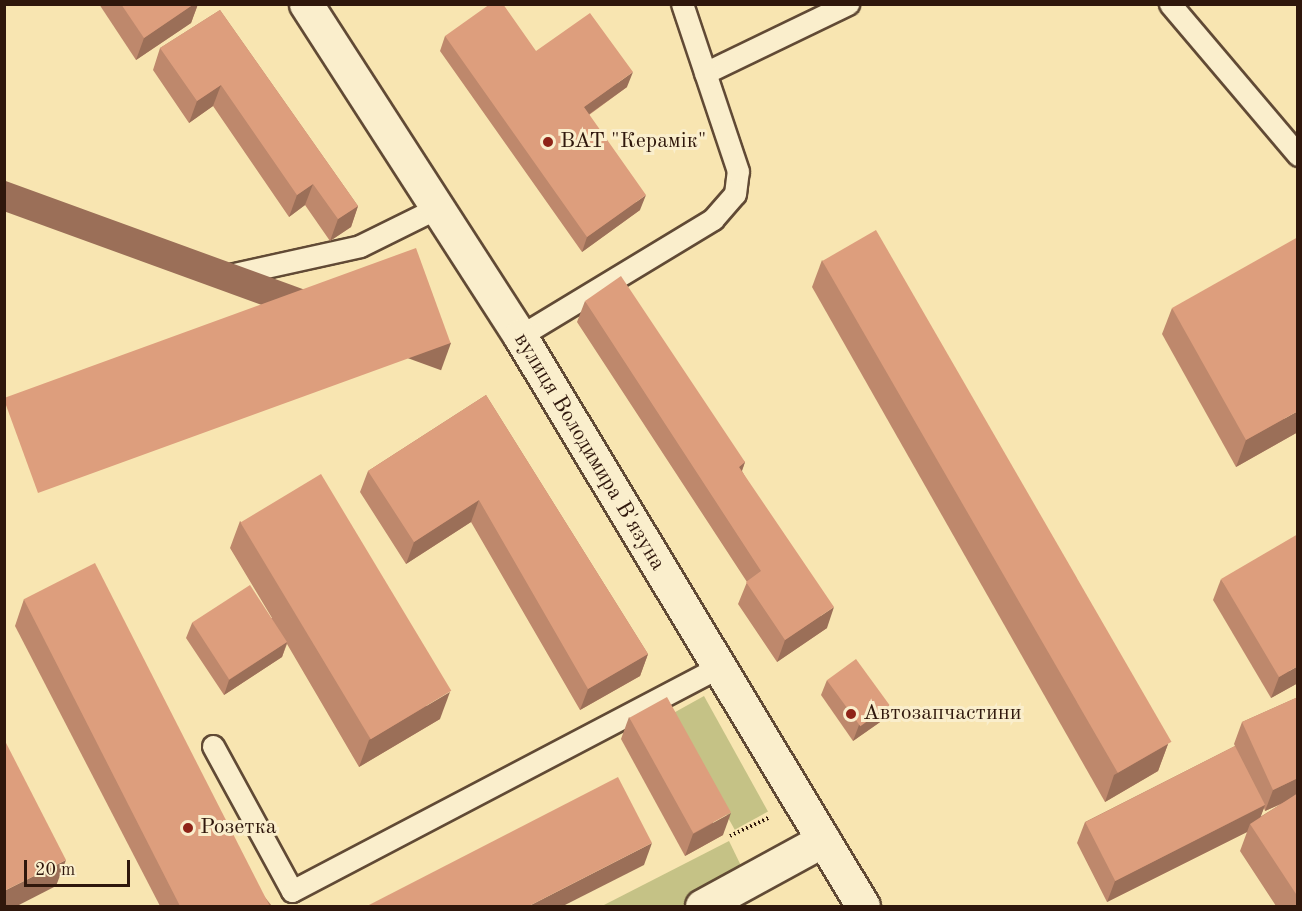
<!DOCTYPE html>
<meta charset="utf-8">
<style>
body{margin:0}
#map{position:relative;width:1302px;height:911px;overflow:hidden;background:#f8e5b1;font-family:"Old Standard TT",serif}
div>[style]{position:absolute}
.green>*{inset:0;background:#c5c286;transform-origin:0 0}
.path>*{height:4px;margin-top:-2px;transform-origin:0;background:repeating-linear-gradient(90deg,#2f170c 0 1.5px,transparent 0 4.5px)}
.roads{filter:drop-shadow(2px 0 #614a35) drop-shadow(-2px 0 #614a35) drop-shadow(0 2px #614a35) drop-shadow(0 -2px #614a35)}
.lane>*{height:21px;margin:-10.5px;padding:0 10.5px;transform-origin:10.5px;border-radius:10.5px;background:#faeecc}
.street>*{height:33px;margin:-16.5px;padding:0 16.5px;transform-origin:16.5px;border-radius:16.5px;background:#faeecc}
.secondary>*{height:33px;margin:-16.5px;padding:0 16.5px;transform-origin:16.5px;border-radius:16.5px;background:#faeecc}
.wall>*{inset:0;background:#be886c}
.shaded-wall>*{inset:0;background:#9b6f58;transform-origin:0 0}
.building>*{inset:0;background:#dd9e7d;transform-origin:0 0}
.dots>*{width:16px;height:16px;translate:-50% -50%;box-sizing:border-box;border:3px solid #faeecc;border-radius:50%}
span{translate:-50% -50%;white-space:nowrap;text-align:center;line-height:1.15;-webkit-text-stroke:6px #faeecc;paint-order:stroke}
.poi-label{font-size:22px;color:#2f170c}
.left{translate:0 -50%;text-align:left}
.street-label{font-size:22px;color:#2f170c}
.frame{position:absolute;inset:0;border:6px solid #2f170c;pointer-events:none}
.scale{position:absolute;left:24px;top:860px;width:106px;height:27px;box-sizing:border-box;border:3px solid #2f170c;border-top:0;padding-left:8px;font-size:18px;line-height:21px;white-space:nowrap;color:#2f170c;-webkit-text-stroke:4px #faeecc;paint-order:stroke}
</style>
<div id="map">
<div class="green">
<div style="left:704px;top:696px;width:132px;height:38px;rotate:61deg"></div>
<div style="clip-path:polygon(729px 841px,745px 874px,682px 906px,602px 906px)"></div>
</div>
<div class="path">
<div style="left:730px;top:836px;width:44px;rotate:-25.4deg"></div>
</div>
<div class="roads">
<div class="lane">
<div style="left:1170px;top:4px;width:198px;rotate:49.7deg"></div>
<div style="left:705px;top:73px;width:159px;rotate:-25.8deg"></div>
<div style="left:225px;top:276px;width:138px;rotate:-12.5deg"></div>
<div style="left:360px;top:246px;width:86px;rotate:-26.3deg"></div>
<div style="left:520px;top:336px;width:226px;rotate:-31.2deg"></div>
<div style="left:713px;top:219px;width:33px;rotate:-49deg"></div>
<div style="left:735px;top:194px;width:23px;rotate:-83deg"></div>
<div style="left:738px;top:171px;width:176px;rotate:-108.5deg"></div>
<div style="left:213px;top:746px;width:165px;rotate:61.4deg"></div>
<div style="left:292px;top:891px;width:482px;rotate:-27.7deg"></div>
</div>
<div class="street">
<div style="left:702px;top:906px;width:138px;rotate:-28.6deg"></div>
</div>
<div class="secondary">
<div style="left:306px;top:4px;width:395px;rotate:57.2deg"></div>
<div style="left:520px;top:336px;width:665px;rotate:58.96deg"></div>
</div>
</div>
<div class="wall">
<div style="clip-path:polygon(99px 4px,198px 4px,191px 23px,136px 60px)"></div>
<div style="clip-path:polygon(220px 10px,358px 206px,351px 227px,330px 241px,305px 205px,289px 217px,213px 106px,189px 123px,153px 70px,160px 48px)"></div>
<div style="clip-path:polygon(445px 36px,536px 51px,627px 87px,589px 115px,640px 210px,582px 252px,440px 51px)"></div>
<div style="clip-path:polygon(822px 260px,1168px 744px,1158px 771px,1105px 802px,812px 287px)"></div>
<div style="clip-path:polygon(585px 301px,745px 462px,742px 471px,827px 628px,777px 662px,738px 604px,747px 582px,577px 322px)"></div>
<div style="clip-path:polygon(1172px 308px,1298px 432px,1236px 467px,1162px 334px)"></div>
<div style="clip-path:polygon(486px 395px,648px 654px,640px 676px,580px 710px,471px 522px,406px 564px,360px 492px,368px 471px)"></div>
<div style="clip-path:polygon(240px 521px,440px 719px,359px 767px,287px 644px,282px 657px,224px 695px,186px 638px,192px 623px,272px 618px,230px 548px)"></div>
<div style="clip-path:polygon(1221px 579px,1298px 683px,1271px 698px,1213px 600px)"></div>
<div style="clip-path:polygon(24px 599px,272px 906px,160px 906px,15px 626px)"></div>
<div style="clip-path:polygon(827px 680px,883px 720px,853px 741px,821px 695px)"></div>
<div style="clip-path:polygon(evenodd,1298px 697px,1298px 906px,1276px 906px,1240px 851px,1247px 832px,1107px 902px,1077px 843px,1085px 822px,1235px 746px,1234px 744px,1242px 722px,1298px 697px,1281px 804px,1260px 817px,1264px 808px,1265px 811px,1281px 804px)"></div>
<div style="clip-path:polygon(629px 717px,723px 835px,685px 856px,621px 739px)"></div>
</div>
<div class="shaded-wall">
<div style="clip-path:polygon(194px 4px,198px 4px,191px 23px,136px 60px,144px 38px)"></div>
<div style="clip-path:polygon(633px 72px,627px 87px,578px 122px,584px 107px)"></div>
<div style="clip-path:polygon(221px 85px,213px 106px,189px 123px,197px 101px)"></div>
<div style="clip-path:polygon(313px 184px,305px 205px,289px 217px,297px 195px)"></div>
<div style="clip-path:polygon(646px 195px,640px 210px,582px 252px,587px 237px)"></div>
<div style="clip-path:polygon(358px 206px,351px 227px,330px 241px,338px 219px)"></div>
<div style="left:451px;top:343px;width:29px;height:476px;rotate:110deg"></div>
<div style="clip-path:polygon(1298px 411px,1298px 432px,1236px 467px,1246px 440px)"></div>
<div style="clip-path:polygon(745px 462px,737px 484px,739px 467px)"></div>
<div style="clip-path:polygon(479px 500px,471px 522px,406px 564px,414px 542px)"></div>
<div style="clip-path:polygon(834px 607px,827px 628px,777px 662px,785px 640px)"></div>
<div style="clip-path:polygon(287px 642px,282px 657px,224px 695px,229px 680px)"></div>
<div style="clip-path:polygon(648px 654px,640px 676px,580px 710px,588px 689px)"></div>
<div style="clip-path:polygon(1298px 666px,1298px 683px,1271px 698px,1279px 677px)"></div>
<div style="clip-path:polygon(450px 692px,440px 719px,359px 767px,369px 740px)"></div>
<div style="clip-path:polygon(889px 705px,883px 720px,853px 741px,859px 725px)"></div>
<div style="clip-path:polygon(1168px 744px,1158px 771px,1105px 802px,1114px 775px)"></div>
<div style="clip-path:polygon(1298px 778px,1298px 796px,1265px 811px,1273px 790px)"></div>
<div style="clip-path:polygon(1265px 805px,1257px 827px,1250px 824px,1247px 832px,1107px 902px,1115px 881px)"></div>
<div style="clip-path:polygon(731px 813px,723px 835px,685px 856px,693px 834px)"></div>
<div style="clip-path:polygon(652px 843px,644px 865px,563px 906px,529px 906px)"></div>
<div style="clip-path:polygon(66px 860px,56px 886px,17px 906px,4px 906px,4px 891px)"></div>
</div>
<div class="building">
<div style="clip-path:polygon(121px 4px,194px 4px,144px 38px)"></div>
<div style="clip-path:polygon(490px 4px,503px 4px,536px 51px,590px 13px,633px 72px,584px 107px,646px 195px,587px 237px,445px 36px)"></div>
<div style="clip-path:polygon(220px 10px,358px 206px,338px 219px,313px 184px,297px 195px,221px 85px,197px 101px,160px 48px)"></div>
<div style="left:876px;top:230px;width:591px;height:62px;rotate:60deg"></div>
<div style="clip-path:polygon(1298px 237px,1298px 411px,1246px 440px,1172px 308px)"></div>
<div style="left:416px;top:248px;width:101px;height:439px;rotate:70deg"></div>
<div style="clip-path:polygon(621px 276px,745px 462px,739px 467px,834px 607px,785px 640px,746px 582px,761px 571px,585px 301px)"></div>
<div style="clip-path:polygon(486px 395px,648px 654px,588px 689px,479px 500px,414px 542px,368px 471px)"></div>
<div style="left:321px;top:474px;width:253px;height:94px;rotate:59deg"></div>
<div style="clip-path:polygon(1298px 534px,1298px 666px,1279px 677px,1221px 579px)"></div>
<div style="left:95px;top:563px;width:386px;height:80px;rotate:63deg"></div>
<div style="left:250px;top:585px;width:68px;height:69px;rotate:57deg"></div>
<div style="left:856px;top:659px;width:57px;height:36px;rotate:54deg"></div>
<div style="left:667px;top:697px;width:132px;height:43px;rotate:61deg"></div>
<div style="clip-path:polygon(1298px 697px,1298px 778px,1273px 790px,1242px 722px)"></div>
<div style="clip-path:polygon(4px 739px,66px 860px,4px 891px)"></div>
<div style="left:1235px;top:746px;width:66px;height:168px;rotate:63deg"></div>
<div style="clip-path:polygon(618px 777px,652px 843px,529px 906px,367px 906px)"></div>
<div style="clip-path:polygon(1298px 793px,1298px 897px,1250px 824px)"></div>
</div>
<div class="dots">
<div style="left:548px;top:142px;background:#8f2418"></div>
<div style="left:851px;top:714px;background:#8f2418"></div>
<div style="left:188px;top:828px;background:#8f2418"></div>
</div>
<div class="poi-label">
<span class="left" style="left:560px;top:142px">ВАТ "Керамік"</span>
<span class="left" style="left:863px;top:714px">Автозапчастини</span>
<span class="left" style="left:200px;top:828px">Розетка</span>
</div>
<div class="street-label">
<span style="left:589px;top:452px;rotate:59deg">вулиця Володимира В'язуна</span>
</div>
<div class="frame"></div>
<div class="scale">20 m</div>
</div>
